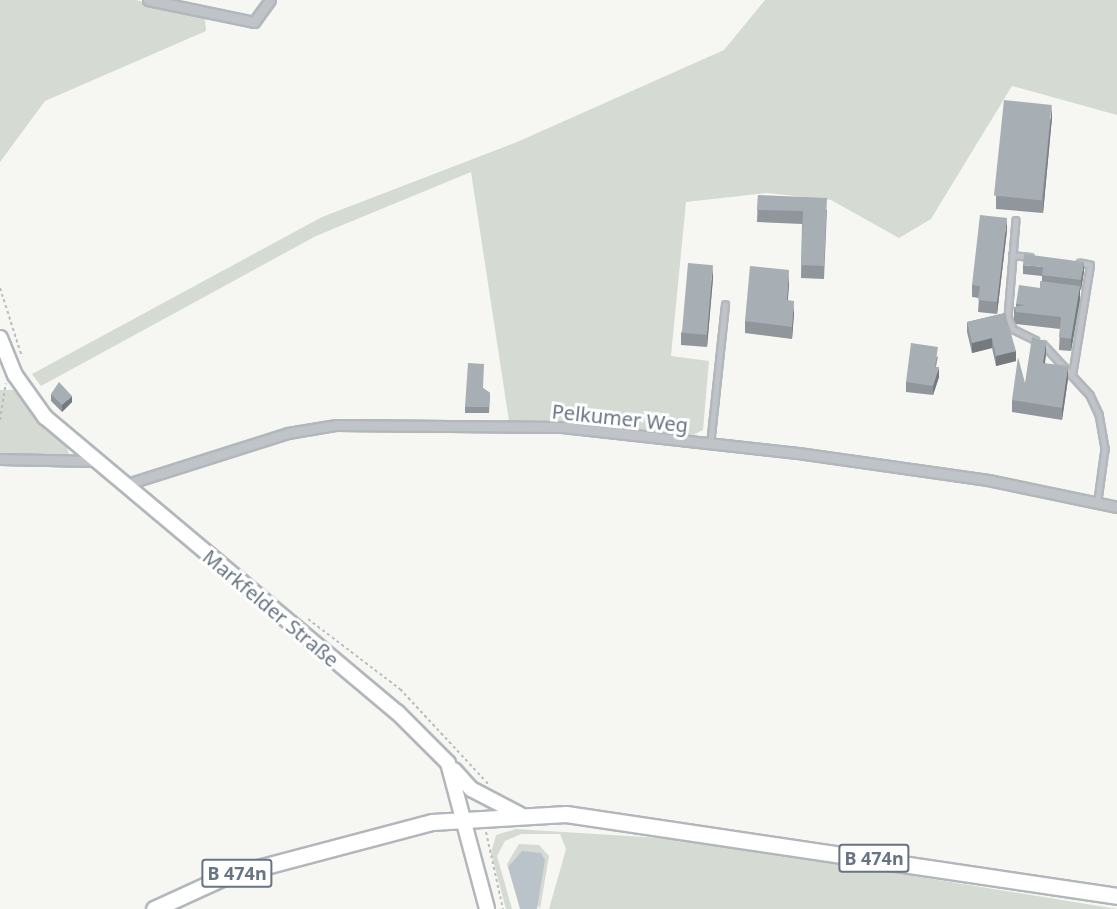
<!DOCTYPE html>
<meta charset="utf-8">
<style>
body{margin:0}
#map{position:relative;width:1117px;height:909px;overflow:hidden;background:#f6f6f3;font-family:"Noto Sans",sans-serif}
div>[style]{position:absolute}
.green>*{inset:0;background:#d5dbd3}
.water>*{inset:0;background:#bac3c9}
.path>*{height:2px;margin-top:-1px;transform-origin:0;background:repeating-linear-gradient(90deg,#babcbf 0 3px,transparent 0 6px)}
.roads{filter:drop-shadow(2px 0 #b2b7bc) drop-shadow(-2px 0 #b2b7bc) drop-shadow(0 2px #b2b7bc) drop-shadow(0 -2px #b2b7bc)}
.lane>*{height:4.5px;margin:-2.25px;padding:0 2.25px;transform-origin:2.25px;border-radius:2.25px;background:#c0c3c7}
.street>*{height:9px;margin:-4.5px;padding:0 4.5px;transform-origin:4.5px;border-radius:4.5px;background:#c0c3c7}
.secondary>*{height:14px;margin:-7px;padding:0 7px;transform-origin:7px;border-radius:7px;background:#fff}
.primary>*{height:15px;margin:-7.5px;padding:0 7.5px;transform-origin:7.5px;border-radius:7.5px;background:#fff}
.wall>*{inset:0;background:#90969b}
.shaded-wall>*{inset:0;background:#757a7e}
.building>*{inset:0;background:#a7aeb4;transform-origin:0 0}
span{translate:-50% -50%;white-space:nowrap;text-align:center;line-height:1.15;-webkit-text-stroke:6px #fff;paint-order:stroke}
.shield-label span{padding:2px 4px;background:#fff;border:2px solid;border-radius:4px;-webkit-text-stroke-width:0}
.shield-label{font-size:18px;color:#677483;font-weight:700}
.street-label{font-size:20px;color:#677483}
</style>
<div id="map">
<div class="green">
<div style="clip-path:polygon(0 0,136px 0,205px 18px,206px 31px,45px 101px,0 162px)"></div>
<div style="clip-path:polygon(765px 0,1117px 0,1117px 115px,1012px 86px,931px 219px,899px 238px,831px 200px,767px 193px,686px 202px,671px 356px,709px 361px,703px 430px,685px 439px,509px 421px,471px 172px,316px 236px,41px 386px,32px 374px,322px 217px,517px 142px,724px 50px)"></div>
<div style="clip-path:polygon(0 390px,18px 390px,67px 447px,70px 458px,0 455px)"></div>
<div style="clip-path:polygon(516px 829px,692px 840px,1117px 909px,549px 909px,566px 849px,560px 834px,521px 834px,505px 841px,497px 856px,512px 909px,506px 909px,491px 853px,496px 835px)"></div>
<div style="clip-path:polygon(519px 844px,539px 845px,549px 856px,540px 909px,508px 867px,520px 909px,507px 864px)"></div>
</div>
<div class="water">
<div style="clip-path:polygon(522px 851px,541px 853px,545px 860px,537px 909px,520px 909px,508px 867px)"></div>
</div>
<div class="path">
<div style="left:0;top:288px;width:72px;rotate:72.3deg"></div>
<div style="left:0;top:420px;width:37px;rotate:-81deg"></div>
<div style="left:308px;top:619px;width:116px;rotate:37.3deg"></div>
<div style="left:400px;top:689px;width:132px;rotate:47.1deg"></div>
<div style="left:486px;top:832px;width:79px;rotate:77.6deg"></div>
</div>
<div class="roads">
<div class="lane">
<div style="left:1016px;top:220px;width:97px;rotate:94.7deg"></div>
<div style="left:1008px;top:317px;width:13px;rotate:67deg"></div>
<div style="left:1013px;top:329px;width:25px;rotate:26deg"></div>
<div style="left:1012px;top:255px;width:18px;rotate:6deg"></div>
<div style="left:1043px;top:344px;width:69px;rotate:47.3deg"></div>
<div style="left:1090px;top:395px;width:21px;rotate:65deg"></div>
<div style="left:1099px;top:414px;width:36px;rotate:80deg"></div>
<div style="left:1105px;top:449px;width:51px;rotate:97.8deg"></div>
<div style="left:1072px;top:375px;width:111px;rotate:-80.7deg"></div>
<div style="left:1090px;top:265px;width:10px;rotate:-169deg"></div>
<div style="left:710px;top:445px;width:141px;rotate:-83.9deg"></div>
</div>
<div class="street">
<div style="left:148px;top:0;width:108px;rotate:11.7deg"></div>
<div style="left:254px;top:22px;width:27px;rotate:-54deg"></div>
<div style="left:0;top:459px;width:94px;rotate:1.2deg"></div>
<div style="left:124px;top:485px;width:172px;rotate:-17.6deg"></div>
<div style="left:288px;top:433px;width:49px;rotate:-9.5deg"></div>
<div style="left:336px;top:425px;width:226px;rotate:0.5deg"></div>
<div style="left:562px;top:427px;width:237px;rotate:6.3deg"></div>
<div style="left:798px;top:453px;width:192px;rotate:8.1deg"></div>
<div style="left:988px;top:480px;width:132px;rotate:11.8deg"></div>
</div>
<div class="secondary">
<div style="left:0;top:338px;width:40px;rotate:68deg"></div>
<div style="left:15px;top:375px;width:52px;rotate:54.5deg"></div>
<div style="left:45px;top:417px;width:459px;rotate:40deg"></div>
<div style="left:397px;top:712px;width:72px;rotate:45deg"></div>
<div style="left:448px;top:763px;width:151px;rotate:75deg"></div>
<div style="left:454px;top:770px;width:25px;rotate:48deg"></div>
<div style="left:471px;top:789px;width:56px;rotate:27.5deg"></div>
</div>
<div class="primary">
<div style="left:154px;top:909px;width:77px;rotate:-24.6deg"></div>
<div style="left:224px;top:877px;width:215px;rotate:-14.8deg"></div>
<div style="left:432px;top:822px;width:134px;rotate:-3.4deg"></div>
<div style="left:566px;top:814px;width:557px;rotate:8.46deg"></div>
</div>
</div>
<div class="wall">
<div style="clip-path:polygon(1052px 117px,1043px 213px,996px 209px,996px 196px)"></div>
<div style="clip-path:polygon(758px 195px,827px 210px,824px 279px,801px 278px,802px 224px,757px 222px)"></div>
<div style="clip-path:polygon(1007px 230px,997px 314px,978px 312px,979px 298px,972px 297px,972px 285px)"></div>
<div style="clip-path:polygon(1023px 265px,1084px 271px,1081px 290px,1080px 290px,1080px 299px,1071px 351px,1059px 350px,1060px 329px,1016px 324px,1014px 320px,1014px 307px,1016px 307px,1016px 304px,1040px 288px,1042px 281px,1042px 276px,1023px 274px)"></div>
<div style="clip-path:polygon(713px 278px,707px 347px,681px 345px,681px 333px)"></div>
<div style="clip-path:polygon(789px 282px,788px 300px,794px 313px,792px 339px,745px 333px,745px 321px)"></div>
<div style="clip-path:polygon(1005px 313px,1016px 361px,996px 366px,992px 348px,972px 353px,967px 332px,967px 322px)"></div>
<div style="clip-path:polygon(1046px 354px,1045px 363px,1068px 379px,1062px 420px,1012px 412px,1012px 400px)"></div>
<div style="clip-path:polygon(938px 356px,936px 367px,939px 377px,933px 395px,906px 392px,906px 382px)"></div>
<div style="clip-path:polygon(483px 388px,490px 393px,489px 413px,465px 413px,465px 407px)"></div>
<div style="clip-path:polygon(51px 394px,72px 402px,62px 412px,51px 401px)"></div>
</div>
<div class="shaded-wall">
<div style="clip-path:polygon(1052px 105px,1052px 117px,1043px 213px,1043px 201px)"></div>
<div style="clip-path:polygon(1007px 218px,1007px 230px,997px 314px,997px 302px)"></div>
<div style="clip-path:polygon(1084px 262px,1084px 271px,1081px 290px,1081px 280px)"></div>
<div style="clip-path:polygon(713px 265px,713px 278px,707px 347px,707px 335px)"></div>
<div style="clip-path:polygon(789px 270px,789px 282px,787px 312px,787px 300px)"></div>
<div style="clip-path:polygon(1080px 286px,1080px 299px,1071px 351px,1071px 339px)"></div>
<div style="clip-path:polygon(794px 301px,794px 313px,792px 339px,792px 327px)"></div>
<div style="clip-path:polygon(992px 338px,992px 348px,972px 353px,972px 343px)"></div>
<div style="clip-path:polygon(1046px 342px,1046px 354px,1043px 375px,1043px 363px)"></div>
<div style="clip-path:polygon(1016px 351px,1016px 361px,996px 366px,996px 356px)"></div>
<div style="clip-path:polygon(1068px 366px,1068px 379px,1062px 420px,1062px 408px)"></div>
<div style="clip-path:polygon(939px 367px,939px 377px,933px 395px,933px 386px)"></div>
<div style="clip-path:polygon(72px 396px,72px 402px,62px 412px,62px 405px)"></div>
</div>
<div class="building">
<div style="left:1004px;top:100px;width:48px;height:96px;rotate:6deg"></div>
<div style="clip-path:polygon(758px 195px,827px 198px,824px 266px,801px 265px,803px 211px,757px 210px)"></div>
<div style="clip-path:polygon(980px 215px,1007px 218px,997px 302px,978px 300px,980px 286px,972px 285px)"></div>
<div style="clip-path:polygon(1024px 254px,1084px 262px,1081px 280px,1042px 275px,1043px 267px,1023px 265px)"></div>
<div style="left:688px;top:263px;width:25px;height:70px;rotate:5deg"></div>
<div style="clip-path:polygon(750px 266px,789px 270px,787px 300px,794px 301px,792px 327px,745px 321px)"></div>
<div style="clip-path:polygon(1040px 281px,1080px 286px,1071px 339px,1059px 337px,1061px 317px,1016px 312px,1014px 307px,1025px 305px,1016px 304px,1019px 285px,1040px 288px)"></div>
<div style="clip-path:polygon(1005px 313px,1016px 351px,996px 356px,992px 338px,972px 343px,967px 322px)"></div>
<div style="clip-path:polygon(1032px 337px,1046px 342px,1043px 363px,1068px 366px,1062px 408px,1012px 400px,1018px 357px,1025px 383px)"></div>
<div style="clip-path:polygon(911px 343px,938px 347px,935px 367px,939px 367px,933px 386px,906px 382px)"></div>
<div style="clip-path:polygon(468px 363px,484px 364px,483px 388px,490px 393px,489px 407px,465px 407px)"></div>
<div style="clip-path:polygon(59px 382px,72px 396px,62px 405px,51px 394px)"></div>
</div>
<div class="shield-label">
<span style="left:874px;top:858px">B 474n</span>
<span style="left:237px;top:873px">B 474n</span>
</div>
<div class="street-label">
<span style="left:620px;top:418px;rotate:6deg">Pelkumer Weg</span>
<span style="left:271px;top:608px;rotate:40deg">Markfelder Straße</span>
</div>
</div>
